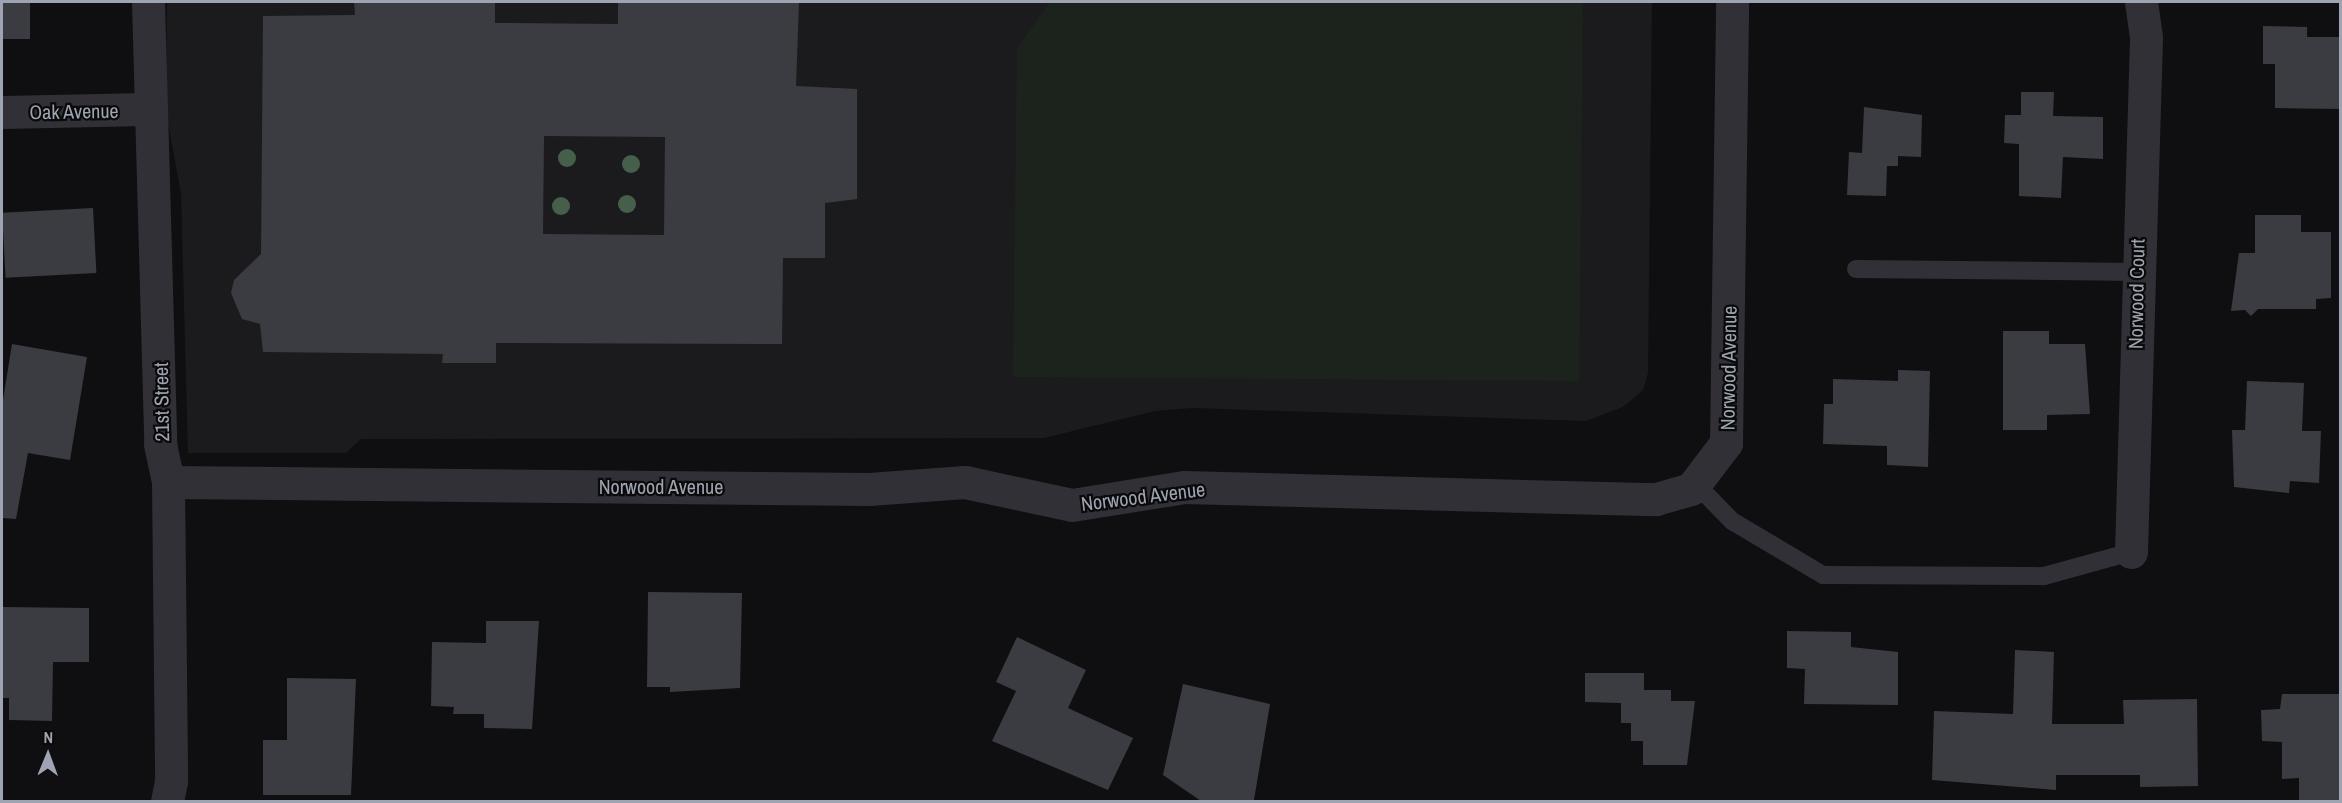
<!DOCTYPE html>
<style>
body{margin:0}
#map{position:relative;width:2342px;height:803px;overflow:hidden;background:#0f0f11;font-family:"Archivo Narrow",sans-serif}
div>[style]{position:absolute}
.built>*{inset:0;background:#1b1b1e}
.green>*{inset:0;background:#1b231c}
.building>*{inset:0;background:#3b3c41;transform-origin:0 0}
.lane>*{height:18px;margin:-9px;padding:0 9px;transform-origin:9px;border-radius:9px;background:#303036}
.street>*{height:33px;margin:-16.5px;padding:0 16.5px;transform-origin:16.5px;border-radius:16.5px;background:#303036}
.trees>*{width:18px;height:18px;margin:-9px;border-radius:50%;background:#465f4a}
span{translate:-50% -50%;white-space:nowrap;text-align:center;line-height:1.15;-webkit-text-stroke:4.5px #0a0a0b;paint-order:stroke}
.street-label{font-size:20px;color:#9fa4b3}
.frame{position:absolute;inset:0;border:3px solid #9fa4b3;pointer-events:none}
.north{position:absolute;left:18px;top:725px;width:60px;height:60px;-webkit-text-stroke:4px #0a0a0b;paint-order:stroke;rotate:1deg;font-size:16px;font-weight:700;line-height:24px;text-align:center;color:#9fa4b3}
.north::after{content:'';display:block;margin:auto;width:21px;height:27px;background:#9fa4b3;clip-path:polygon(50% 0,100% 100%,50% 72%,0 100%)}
</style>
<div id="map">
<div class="built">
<div style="clip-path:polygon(167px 2px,1652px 2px,1648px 373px,1643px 390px,1623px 407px,1586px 421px,1192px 408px,1155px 411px,1044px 438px,361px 439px,346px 453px,188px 453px,181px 193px,166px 113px)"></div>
</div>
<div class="green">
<div style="clip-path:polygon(1050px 2px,1583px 2px,1579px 381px,1013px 377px,1017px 48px)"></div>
</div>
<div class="building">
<div style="left:2px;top:2px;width:28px;height:37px"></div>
<div style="clip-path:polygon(evenodd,354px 2px,495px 3px,495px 23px,618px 24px,618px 2px,799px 2px,796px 86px,857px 89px,857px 199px,825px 203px,825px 258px,783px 258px,782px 344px,496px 343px,496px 363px,442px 363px,443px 354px,263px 352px,260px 324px,242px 319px,231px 293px,234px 280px,261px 254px,263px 16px,355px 15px,354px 2px,544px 136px,665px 137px,664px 235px,543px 234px,544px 136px)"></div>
<div style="clip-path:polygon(2263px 26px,2307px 27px,2307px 37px,2340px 37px,2340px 109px,2275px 108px,2275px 64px,2263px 64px)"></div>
<div style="clip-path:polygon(2021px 92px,2054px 92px,2053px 116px,2103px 117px,2103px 159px,2063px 157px,2061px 198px,2019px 196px,2019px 144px,2004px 143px,2005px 115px,2021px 115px)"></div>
<div style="clip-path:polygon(1864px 107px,1922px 115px,1921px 157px,1898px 156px,1898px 166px,1887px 166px,1886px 196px,1847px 195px,1849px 152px,1862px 153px)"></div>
<div style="left:93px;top:208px;width:65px;height:91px;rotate:87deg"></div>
<div style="clip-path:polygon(2255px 215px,2301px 215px,2301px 232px,2331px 232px,2331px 298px,2316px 299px,2316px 309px,2258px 309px,2251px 316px,2245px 310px,2231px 311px,2239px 253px,2255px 253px)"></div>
<div style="clip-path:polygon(2003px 331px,2049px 331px,2049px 344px,2085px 344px,2090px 414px,2047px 415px,2047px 430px,2003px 430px)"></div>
<div style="clip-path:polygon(12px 344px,87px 357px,70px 460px,28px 453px,16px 519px,2px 518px,2px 406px)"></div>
<div style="clip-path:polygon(1898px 370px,1930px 371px,1928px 467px,1887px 465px,1887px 446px,1823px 444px,1824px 404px,1833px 404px,1833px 379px,1898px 381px)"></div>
<div style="clip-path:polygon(2247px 381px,2304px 383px,2302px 431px,2321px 431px,2319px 483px,2290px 481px,2289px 493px,2234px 487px,2232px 430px,2245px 430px)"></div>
<div style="clip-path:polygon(648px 592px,742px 593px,740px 688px,670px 692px,670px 687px,647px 687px)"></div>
<div style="clip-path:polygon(2px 607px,89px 608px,89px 662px,53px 662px,52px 721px,9px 720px,9px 698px,2px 698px)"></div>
<div style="clip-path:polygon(486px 621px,539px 621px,532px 729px,484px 728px,484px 714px,453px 714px,454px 707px,431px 706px,432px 642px,486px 643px)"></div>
<div style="clip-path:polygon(1787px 631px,1851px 632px,1851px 647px,1898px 652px,1898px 705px,1804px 704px,1805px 669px,1787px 668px)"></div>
<div style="clip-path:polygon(1017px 637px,1086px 670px,1068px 708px,1133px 738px,1108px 790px,992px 741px,1016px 691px,996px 682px)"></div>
<div style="clip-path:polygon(2015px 650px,2054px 652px,2052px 724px,2124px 724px,2123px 700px,2197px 699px,2198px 786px,2140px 787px,2140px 775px,2056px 775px,2056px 790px,1932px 780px,1934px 711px,2013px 714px)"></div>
<div style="clip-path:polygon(1585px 673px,1644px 673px,1644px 690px,1671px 690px,1671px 701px,1695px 701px,1687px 765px,1643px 765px,1643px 741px,1631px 741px,1631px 723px,1621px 723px,1621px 703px,1585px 702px)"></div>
<div style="clip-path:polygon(287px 678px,356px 679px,351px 795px,263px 795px,263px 740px,287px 740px)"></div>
<div style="clip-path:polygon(1183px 684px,1270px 704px,1254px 800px,1201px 801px,1163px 775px)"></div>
<div style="clip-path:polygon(2282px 694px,2340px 694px,2340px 801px,2299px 801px,2299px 778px,2282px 779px,2282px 742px,2262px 741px,2261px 710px,2280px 709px)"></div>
</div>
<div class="lane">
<div style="left:1856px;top:269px;width:281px;rotate:0.6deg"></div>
<div style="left:1696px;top:484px;width:52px;rotate:45.8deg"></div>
<div style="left:1732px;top:521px;width:106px;rotate:30.7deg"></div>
<div style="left:1823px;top:575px;width:221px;rotate:0.3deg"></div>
<div style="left:2044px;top:576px;width:90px;rotate:-15.4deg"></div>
</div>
<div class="street">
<div style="left:148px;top:2px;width:442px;rotate:88.4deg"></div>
<div style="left:160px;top:444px;width:39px;rotate:78deg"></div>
<div style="left:168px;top:482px;width:299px;rotate:89.4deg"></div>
<div style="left:171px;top:781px;width:21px;rotate:101deg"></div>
<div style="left:2px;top:112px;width:145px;rotate:-1.2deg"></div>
<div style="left:168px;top:482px;width:701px;rotate:0.57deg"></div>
<div style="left:869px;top:489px;width:96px;rotate:-4.2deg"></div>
<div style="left:965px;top:482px;width:109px;rotate:12.1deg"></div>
<div style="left:1072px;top:505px;width:113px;rotate:-9.1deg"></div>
<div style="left:1184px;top:487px;width:472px;rotate:1.5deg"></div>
<div style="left:1656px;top:499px;width:36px;rotate:-16deg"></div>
<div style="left:1691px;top:489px;width:58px;rotate:-52.7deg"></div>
<div style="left:1726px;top:443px;width:441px;rotate:-89.2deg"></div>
<div style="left:2131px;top:552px;width:515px;rotate:-88.33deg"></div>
<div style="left:2146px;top:37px;width:35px;rotate:-98deg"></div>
</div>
<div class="trees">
<div style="left:567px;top:158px"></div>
<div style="left:631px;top:164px"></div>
<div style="left:627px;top:204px"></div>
<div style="left:561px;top:206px"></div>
</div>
<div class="street-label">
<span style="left:74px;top:111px;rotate:-1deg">Oak Avenue</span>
<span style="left:2136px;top:294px;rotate:-89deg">Norwood Court</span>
<span style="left:1728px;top:368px;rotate:-89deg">Norwood Avenue</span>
<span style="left:161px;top:402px;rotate:-91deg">21st Street</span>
<span style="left:661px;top:486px">Norwood Avenue</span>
<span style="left:1143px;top:496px;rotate:-7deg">Norwood Avenue</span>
</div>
<div class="frame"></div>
<div class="north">N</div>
</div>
